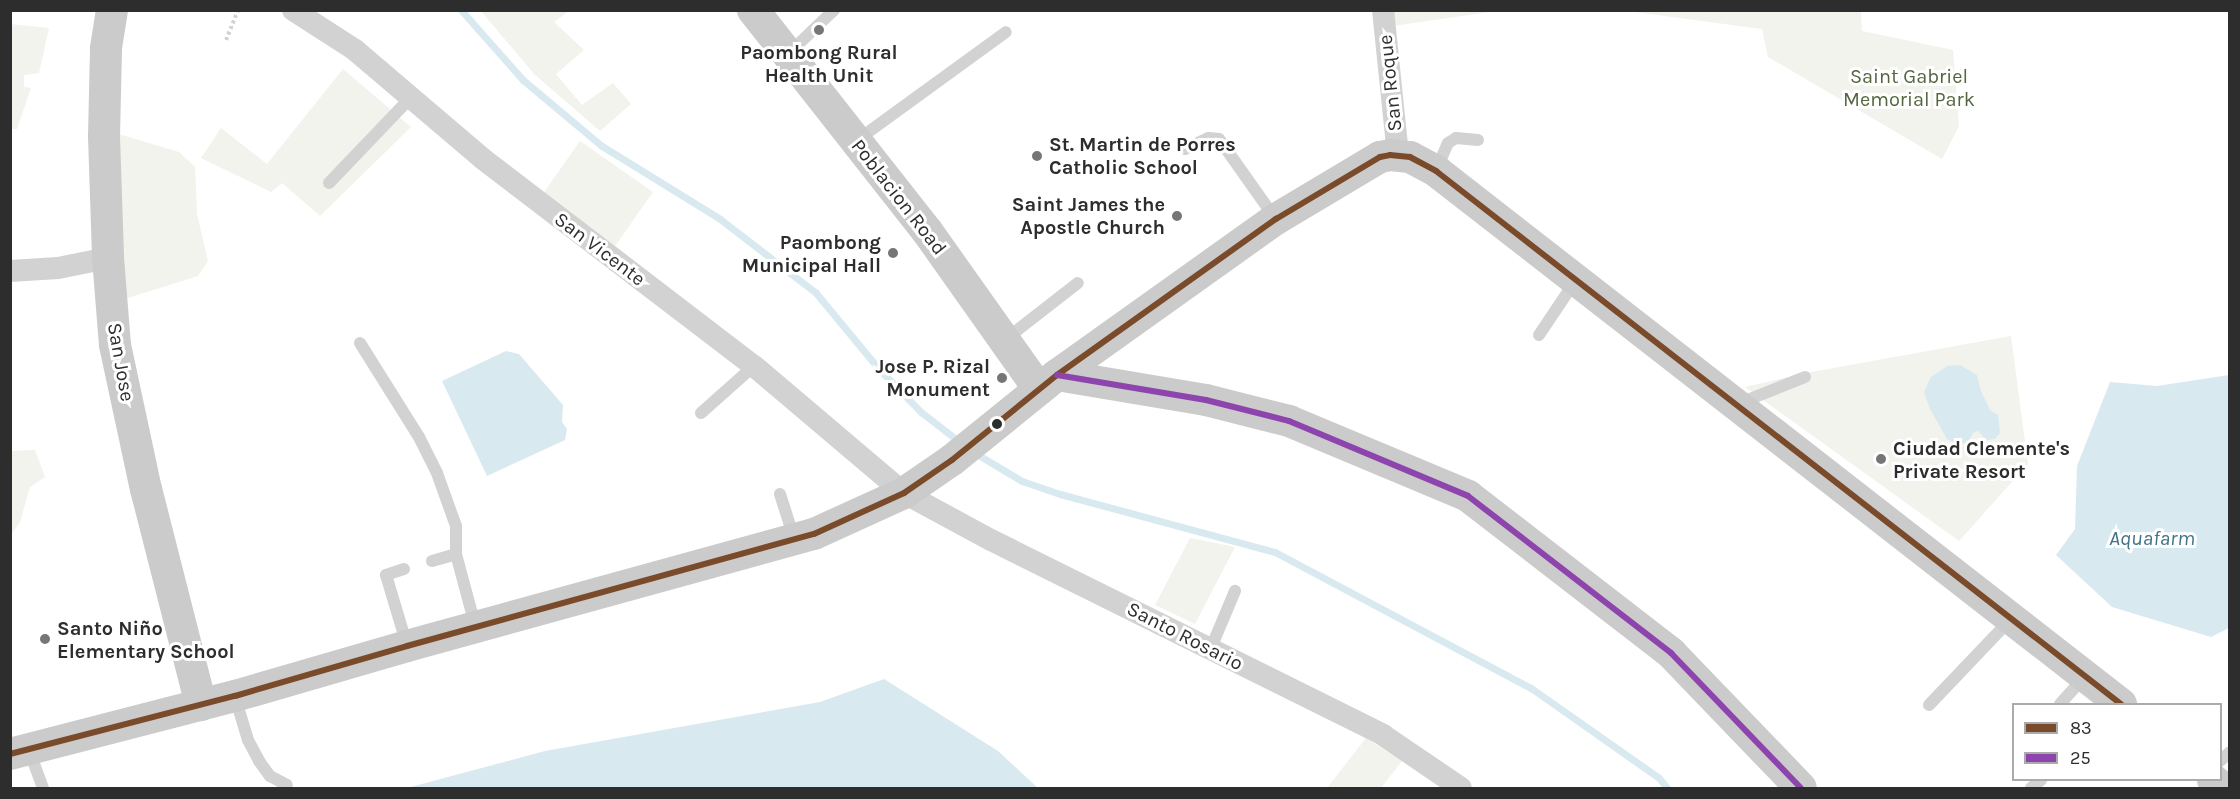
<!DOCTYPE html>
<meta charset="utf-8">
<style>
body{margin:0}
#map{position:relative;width:2240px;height:799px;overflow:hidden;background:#fff;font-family:Karla,sans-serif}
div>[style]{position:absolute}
.green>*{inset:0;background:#f1f3ec;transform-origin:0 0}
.water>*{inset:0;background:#d9e9f0}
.stream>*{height:7px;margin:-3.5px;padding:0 3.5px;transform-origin:3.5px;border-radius:3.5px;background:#d9e9f0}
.path>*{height:4px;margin-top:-2px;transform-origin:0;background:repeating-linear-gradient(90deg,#d2d2d2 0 3px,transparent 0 6px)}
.lane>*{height:12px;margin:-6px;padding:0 6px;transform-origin:6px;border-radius:6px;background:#d2d2d2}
.street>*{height:22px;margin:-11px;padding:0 11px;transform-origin:11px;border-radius:11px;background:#d2d2d2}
.secondary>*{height:32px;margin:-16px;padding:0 16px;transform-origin:16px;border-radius:16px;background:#cbcbcb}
.bus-1>*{height:6px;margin:-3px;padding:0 3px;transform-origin:3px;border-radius:3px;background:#7a4b2a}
.bus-2>*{height:6px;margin:-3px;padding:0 3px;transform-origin:3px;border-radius:3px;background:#8e44ad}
.dots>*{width:16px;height:16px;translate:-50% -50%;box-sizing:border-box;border:3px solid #fff;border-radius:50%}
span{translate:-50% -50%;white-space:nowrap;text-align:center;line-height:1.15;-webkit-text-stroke:6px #fff;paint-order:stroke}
.poi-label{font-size:20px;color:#2d2d2d;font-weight:700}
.left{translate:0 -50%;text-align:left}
.right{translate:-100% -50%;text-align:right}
.park-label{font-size:20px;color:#54663e}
.street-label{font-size:20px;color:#2d2d2d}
.water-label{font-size:21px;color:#417489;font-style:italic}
.frame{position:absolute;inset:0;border:12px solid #2d2d2d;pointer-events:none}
.legend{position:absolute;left:2012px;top:703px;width:210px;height:78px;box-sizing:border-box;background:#fff;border:2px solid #ababab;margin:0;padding:8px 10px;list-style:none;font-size:18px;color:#2d2d2d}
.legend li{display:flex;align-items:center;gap:12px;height:30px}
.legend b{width:30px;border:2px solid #ababab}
</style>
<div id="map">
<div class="green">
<div style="clip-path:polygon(1391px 10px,1496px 11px,1393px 26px)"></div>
<div style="clip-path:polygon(481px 11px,569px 11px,554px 22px,584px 50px,556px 74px,582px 105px,613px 83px,631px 104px,600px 131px,534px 74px)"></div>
<div style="clip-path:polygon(1627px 11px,1861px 11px,1862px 31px,1953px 50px,1959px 126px,1942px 159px,1768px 57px,1762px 29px)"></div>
<div style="clip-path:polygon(10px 24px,49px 28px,39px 73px,24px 75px,24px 87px,31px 88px,17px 129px,11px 129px)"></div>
<div style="clip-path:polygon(343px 69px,411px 127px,320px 216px,282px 183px,271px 192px,201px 158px,221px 128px,267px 164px)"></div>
<div style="clip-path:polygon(112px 132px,179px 152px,195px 167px,197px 214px,208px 261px,198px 276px,115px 302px)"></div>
<div style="left:580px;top:141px;width:89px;height:68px;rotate:35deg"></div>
<div style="clip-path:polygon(2011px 336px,2028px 464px,1959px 541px,1745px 387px,1806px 373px)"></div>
<div style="clip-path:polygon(35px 450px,45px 477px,30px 487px,20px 522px,11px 535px,11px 451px)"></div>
<div style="clip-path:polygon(1190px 538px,1235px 547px,1195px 624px,1155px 605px)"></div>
<div style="clip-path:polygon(1366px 738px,1402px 761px,1381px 788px,1327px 788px)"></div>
</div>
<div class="water">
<div style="clip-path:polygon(506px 351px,519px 354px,563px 405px,562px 422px,567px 429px,565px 440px,487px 476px,442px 381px)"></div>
<div style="clip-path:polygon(1960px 365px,1977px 375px,1981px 391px,1990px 410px,1998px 415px,2000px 433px,1995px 439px,1986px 440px,1978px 431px,1973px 433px,1969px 441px,1965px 443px,1957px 444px,1947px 439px,1930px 409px,1924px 392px,1931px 377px,1947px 366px)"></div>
<div style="clip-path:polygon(2229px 375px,2229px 628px,2211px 637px,2112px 607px,2056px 555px,2075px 529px,2077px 466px,2110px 382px,2157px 386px)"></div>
<div style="clip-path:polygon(884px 679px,998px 751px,1038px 788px,407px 788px,545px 751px,820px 702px)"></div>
</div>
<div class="stream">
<div style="left:461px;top:10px;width:94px;rotate:48.5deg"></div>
<div style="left:523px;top:80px;width:103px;rotate:39.9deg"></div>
<div style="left:602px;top:146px;width:139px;rotate:31.7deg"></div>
<div style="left:720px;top:219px;width:121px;rotate:37.6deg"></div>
<div style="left:816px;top:293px;width:97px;rotate:50.4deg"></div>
<div style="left:878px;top:368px;width:62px;rotate:45.7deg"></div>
<div style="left:921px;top:412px;width:51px;rotate:37.8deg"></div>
<div style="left:975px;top:453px;width:55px;rotate:30.8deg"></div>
<div style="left:1022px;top:481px;width:40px;rotate:18.9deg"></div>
<div style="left:1060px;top:494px;width:223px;rotate:15.1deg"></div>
<div style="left:1275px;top:552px;width:290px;rotate:28deg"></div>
<div style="left:1531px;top:688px;width:156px;rotate:35.1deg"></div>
<div style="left:1659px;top:778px;width:13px;rotate:51deg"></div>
</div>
<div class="path">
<div style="left:226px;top:40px;width:32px;rotate:-68deg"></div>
</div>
<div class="lane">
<div style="left:788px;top:54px;width:64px;rotate:-43.7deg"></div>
<div style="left:856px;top:141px;width:185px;rotate:-36deg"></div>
<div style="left:1185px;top:149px;width:26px;rotate:-25deg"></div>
<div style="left:1209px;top:138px;width:10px;rotate:6deg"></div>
<div style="left:1219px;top:139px;width:97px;rotate:54.7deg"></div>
<div style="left:1436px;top:171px;width:30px;rotate:-67deg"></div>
<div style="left:1448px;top:143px;width:9px;rotate:-32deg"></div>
<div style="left:1456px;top:138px;width:22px;rotate:5deg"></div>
<div style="left:329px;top:183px;width:120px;rotate:-46.3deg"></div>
<div style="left:1539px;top:335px;width:66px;rotate:-56.1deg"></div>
<div style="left:1006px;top:339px;width:91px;rotate:-37.9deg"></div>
<div style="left:360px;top:343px;width:111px;rotate:57.9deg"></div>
<div style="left:419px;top:437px;width:40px;rotate:63.4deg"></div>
<div style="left:437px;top:473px;width:56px;rotate:70.3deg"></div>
<div style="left:456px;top:526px;width:28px;rotate:90deg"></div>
<div style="left:1740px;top:403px;width:70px;rotate:-21.8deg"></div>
<div style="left:701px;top:413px;width:71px;rotate:-41.6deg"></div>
<div style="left:780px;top:494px;width:46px;rotate:72.3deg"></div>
<div style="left:432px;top:561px;width:25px;rotate:-16deg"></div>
<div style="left:456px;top:554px;width:73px;rotate:75deg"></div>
<div style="left:404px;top:569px;width:19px;rotate:162deg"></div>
<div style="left:386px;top:575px;width:73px;rotate:73.3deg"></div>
<div style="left:1211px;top:648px;width:62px;rotate:-67.2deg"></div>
<div style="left:235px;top:697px;width:45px;rotate:73.2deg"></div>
<div style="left:248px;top:740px;width:24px;rotate:62deg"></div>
<div style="left:259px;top:761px;width:19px;rotate:54deg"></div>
<div style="left:270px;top:776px;width:19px;rotate:28deg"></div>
<div style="left:2060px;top:704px;width:38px;rotate:-48deg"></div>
<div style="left:1929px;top:705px;width:119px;rotate:-46.4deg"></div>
<div style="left:29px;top:750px;width:40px;rotate:69.8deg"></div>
<div style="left:2220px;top:761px;width:13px;rotate:-42deg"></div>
<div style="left:2031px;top:788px;width:13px;rotate:-39deg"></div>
</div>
<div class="street">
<div style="left:293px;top:10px;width:74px;rotate:32.8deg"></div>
<div style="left:355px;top:50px;width:168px;rotate:40.4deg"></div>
<div style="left:483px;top:159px;width:341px;rotate:37.4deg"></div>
<div style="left:754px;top:366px;width:197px;rotate:40.3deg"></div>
<div style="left:904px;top:493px;width:99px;rotate:28.4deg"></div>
<div style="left:991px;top:540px;width:438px;rotate:26.4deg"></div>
<div style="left:1383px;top:735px;width:94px;rotate:34.2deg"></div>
<div style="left:1383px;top:10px;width:146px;rotate:84.1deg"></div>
<div style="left:10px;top:271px;width:48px;rotate:-3.6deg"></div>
<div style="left:58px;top:268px;width:51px;rotate:-11.3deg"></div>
</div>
<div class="secondary">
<div style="left:112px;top:10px;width:39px;rotate:99deg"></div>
<div style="left:106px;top:49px;width:87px;rotate:91.3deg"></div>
<div style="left:104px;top:136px;width:122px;rotate:88.1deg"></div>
<div style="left:108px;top:258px;width:87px;rotate:85.4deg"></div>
<div style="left:115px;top:345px;width:147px;rotate:77.9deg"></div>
<div style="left:146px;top:489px;width:223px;rotate:75.7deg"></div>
<div style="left:753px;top:10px;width:281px;rotate:51.8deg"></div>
<div style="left:927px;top:231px;width:194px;rotate:54.7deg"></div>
<div style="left:1057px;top:375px;width:151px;rotate:9.5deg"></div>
<div style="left:1206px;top:400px;width:86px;rotate:14.2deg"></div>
<div style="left:1289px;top:421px;width:194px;rotate:22.7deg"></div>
<div style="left:1468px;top:496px;width:257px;rotate:37.7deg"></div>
<div style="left:1671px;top:653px;width:187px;rotate:46.1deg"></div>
<div style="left:10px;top:754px;width:232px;rotate:-14.5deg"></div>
<div style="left:235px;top:696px;width:179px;rotate:-16.2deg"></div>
<div style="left:407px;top:646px;width:422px;rotate:-15.4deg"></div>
<div style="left:814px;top:534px;width:99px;rotate:-24.5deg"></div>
<div style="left:904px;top:493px;width:58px;rotate:-34.5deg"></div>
<div style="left:952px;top:460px;width:135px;rotate:-39deg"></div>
<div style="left:1057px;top:375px;width:269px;rotate:-35.5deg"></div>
<div style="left:1276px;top:219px;width:121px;rotate:-30.8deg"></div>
<div style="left:1380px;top:157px;width:10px;rotate:-11deg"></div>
<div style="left:1390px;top:155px;width:20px;rotate:6deg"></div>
<div style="left:1410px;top:157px;width:30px;rotate:28deg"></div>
<div style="left:1436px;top:171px;width:868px;rotate:37.89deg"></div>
<div style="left:2213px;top:780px;width:13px;rotate:39deg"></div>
</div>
<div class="bus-1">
<div style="left:10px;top:754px;width:232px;rotate:-14.5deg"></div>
<div style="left:235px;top:696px;width:179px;rotate:-16.2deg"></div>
<div style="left:407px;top:646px;width:422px;rotate:-15.4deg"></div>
<div style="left:814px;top:534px;width:99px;rotate:-24.5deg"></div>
<div style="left:904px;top:493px;width:58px;rotate:-34.5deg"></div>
<div style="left:952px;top:460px;width:135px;rotate:-39deg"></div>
<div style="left:1057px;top:375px;width:269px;rotate:-35.5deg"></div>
<div style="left:1276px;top:219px;width:121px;rotate:-30.8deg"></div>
<div style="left:1380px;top:157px;width:10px;rotate:-11deg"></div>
<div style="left:1390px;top:155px;width:20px;rotate:6deg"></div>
<div style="left:1410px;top:157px;width:30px;rotate:28deg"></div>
<div style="left:1436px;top:171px;width:868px;rotate:37.89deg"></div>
</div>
<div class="bus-2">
<div style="left:1057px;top:375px;width:151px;rotate:9.5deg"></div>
<div style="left:1206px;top:400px;width:86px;rotate:14.2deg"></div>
<div style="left:1289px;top:421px;width:194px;rotate:22.7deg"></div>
<div style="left:1468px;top:496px;width:257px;rotate:37.7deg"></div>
<div style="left:1671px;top:653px;width:187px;rotate:46.1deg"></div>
</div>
<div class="dots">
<div style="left:819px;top:30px;background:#767676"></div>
<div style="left:1037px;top:156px;background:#767676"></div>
<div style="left:1177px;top:216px;background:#767676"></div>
<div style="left:893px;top:253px;background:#767676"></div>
<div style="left:1002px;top:378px;background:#767676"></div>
<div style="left:997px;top:424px;background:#2d2d2d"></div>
<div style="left:1881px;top:459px;background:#767676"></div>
<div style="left:45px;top:639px;background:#767676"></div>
</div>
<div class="poi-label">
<span style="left:819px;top:64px">Paombong Rural<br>Health Unit</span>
<span class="left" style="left:1049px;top:156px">St. Martin de Porres<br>Catholic School</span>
<span class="right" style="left:1165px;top:216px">Saint James the<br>Apostle Church</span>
<span class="right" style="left:881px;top:254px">Paombong<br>Municipal Hall</span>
<span class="right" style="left:990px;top:378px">Jose P. Rizal<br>Monument</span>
<span class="left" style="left:1893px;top:460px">Ciudad Clemente's<br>Private Resort</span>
<span class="left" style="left:57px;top:640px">Santo Niño<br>Elementary School</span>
</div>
<div class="park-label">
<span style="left:1909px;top:88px">Saint Gabriel<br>Memorial Park</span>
</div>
<div class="street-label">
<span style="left:1390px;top:83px;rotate:-96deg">San Roque</span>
<span style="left:899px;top:197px;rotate:52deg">Poblacion Road</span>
<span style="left:600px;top:249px;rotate:37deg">San Vicente</span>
<span style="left:121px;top:362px;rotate:80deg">San Jose</span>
<span style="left:1185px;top:636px;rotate:27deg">Santo Rosario</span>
</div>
<div class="water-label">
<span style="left:2152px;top:538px">Aquafarm</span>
</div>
<div class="frame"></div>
<ul class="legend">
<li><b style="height:8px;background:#7a4b2a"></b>83</li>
<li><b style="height:8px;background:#8e44ad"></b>25</li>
</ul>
</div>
